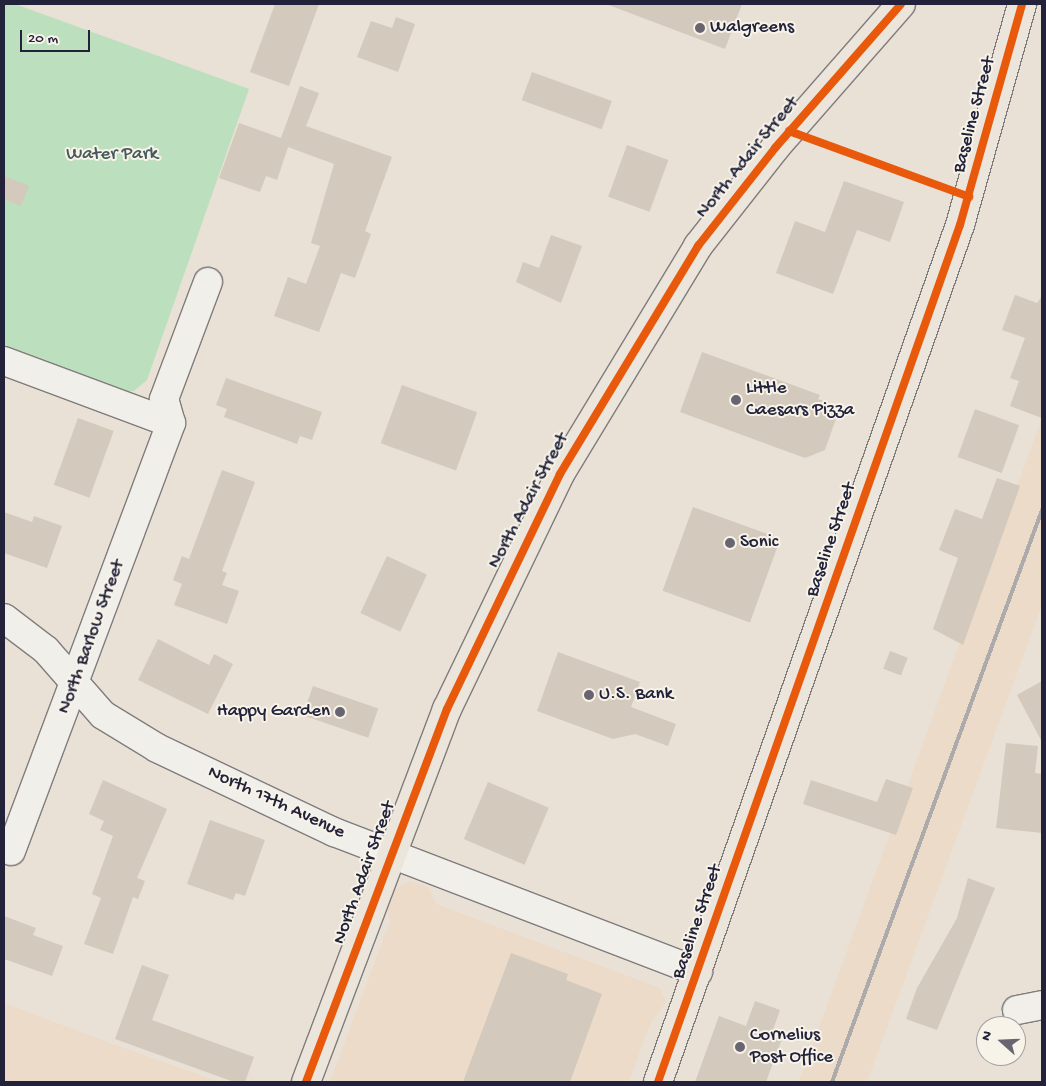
<!DOCTYPE html>
<style>
body{margin:0}
#map{position:relative;width:1046px;height:1086px;overflow:hidden;background:#e9e1d6;font-family:"Gochi Hand",sans-serif}
div>[style]{position:absolute}
.built>*{inset:0;background:#ebdbc8}
.green>*{inset:0;background:#bcdfbe}
.building>*{inset:0;background:#d3c9bc;transform-origin:0 0}
.roads{filter:drop-shadow(1px 0 #807c7c) drop-shadow(-1px 0 #807c7c) drop-shadow(0 1px #807c7c) drop-shadow(0 -1px #807c7c)}
.street>*{height:28px;margin:-14px;padding:0 14px;transform-origin:14px;border-radius:14px;background:#f1efea}
.highway>*{height:28px;margin:-14px;padding:0 14px;transform-origin:14px;border-radius:14px;background:#ebe5dc}
.rail>*{height:4px;margin:-2px;padding:0 2px;transform-origin:2px;border-radius:2px;background:#acaaaa}
.cycleway>*{height:8px;margin:-4px;padding:0 4px;transform-origin:4px;border-radius:4px;background:#e8590c}
.dots>*{width:14px;height:14px;translate:-50% -50%;box-sizing:border-box;border:2px solid #f7f3e8;border-radius:50%}
span{translate:-50% -50%;white-space:nowrap;text-align:center;line-height:1.15;-webkit-text-stroke:4px #f7f3e8;paint-order:stroke}
.poi-label{font-size:19px;color:#22223b}
.left{translate:0 -50%;text-align:left}
.right{translate:-100% -50%;text-align:right}
.street-label{font-size:19px;color:#22223b}
.park-label{font-size:19px;color:#455a5c}
.frame{position:absolute;inset:0;border:5px solid #22223b;pointer-events:none}
.north{position:absolute;left:976px;top:1016px;width:50px;height:50px;box-sizing:border-box;background:#f7f3e8;border:1px solid #a29fa3;border-radius:50%;rotate:290deg;font-size:14px;font-weight:700;line-height:20px;text-align:center;color:#22223b}
.north::after{content:'';display:block;margin:auto;width:18px;height:22px;background:#686571;clip-path:polygon(50% 0,100% 100%,50% 72%,0 100%)}
.scale{position:absolute;left:20px;top:30px;width:70px;height:22px;box-sizing:border-box;border:2px solid #22223b;border-top:0;padding-left:6px;font-size:15px;line-height:18px;white-space:nowrap;color:#22223b;-webkit-text-stroke:4px #f7f3e8;paint-order:stroke}
</style>
<div id="map">
<div class="built">
<div style="clip-path:polygon(1042px 418px,1042px 605px,867px 1082px,799px 1082px)"></div>
<div style="clip-path:polygon(410px 881px,428px 887px,436px 904px,660px 988px,666px 1002px,650px 1024px,629px 1082px,330px 1082px,390px 921px,387px 906px,395px 889px)"></div>
<div style="clip-path:polygon(4px 1003px,107px 1042px,220px 1082px,4px 1082px)"></div>
</div>
<div class="green">
<div style="clip-path:polygon(4px 4px,15px 4px,249px 89px,147px 380px,134px 391px,116px 393px,4px 351px)"></div>
</div>
<div class="building">
<div style="clip-path:polygon(275px 4px,319px 4px,289px 86px,250px 72px)"></div>
<div style="clip-path:polygon(606px 4px,742px 4px,725px 49px)"></div>
<div style="clip-path:polygon(396px 17px,415px 24px,398px 72px,357px 57px,371px 21px,392px 28px)"></div>
<div style="left:532px;top:72px;width:85px;height:30px;rotate:20deg"></div>
<div style="clip-path:polygon(300px 86px,319px 93px,306px 126px,392px 157px,365px 231px,371px 234px,355px 278px,341px 273px,319px 332px,274px 316px,288px 277px,306px 284px,320px 246px,311px 243px,334px 164px,288px 147px,277px 180px,266px 176px,260px 192px,219px 178px,239px 123px,281px 138px)"></div>
<div style="left:627px;top:145px;width:44px;height:55px;rotate:20deg"></div>
<div style="clip-path:polygon(4px 176px,29px 186px,21px 206px,4px 199px)"></div>
<div style="clip-path:polygon(844px 181px,904px 202px,890px 242px,857px 230px,833px 294px,776px 273px,795px 221px,825px 232px)"></div>
<div style="clip-path:polygon(551px 235px,582px 246px,561px 303px,516px 282px,523px 262px,539px 268px)"></div>
<div style="clip-path:polygon(1015px 295px,1037px 303px,1042px 296px,1042px 418px,1010px 406px,1019px 381px,1010px 378px,1025px 338px,1002px 330px)"></div>
<div style="clip-path:polygon(702px 352px,820px 395px,818px 399px,840px 407px,825px 450px,805px 458px,680px 412px)"></div>
<div style="clip-path:polygon(226px 378px,322px 412px,312px 440px,300px 436px,297px 444px,224px 417px,227px 409px,216px 405px)"></div>
<div style="left:402px;top:385px;width:80px;height:62px;rotate:20deg"></div>
<div style="left:975px;top:409px;width:47px;height:51px;rotate:20deg"></div>
<div style="left:78px;top:418px;width:38px;height:71px;rotate:20deg"></div>
<div style="clip-path:polygon(222px 470px,255px 482px,222px 571px,227px 573px,222px 585px,239px 591px,227px 624px,174px 605px,182px 584px,173px 580px,182px 556px,189px 559px)"></div>
<div style="clip-path:polygon(997px 478px,1020px 486px,963px 645px,933px 629px,958px 558px,939px 550px,955px 509px,982px 519px)"></div>
<div style="left:693px;top:507px;width:93px;height:89px;rotate:20deg"></div>
<div style="clip-path:polygon(4px 512px,32px 522px,34px 516px,62px 526px,47px 568px,4px 553px)"></div>
<div style="left:387px;top:556px;width:44px;height:63px;rotate:25deg"></div>
<div style="clip-path:polygon(158px 639px,209px 665px,214px 654px,233px 664px,208px 714px,138px 680px)"></div>
<div style="left:890px;top:651px;width:19px;height:19px;rotate:21deg"></div>
<div style="clip-path:polygon(558px 652px,640px 682px,631px 707px,676px 724px,668px 746px,635px 734px,613px 739px,537px 711px)"></div>
<div style="clip-path:polygon(1042px 681px,1042px 742px,1017px 695px)"></div>
<div style="left:313px;top:686px;width:69px;height:31px;rotate:19deg"></div>
<div style="clip-path:polygon(1006px 743px,1038px 746px,1035px 773px,1042px 774px,1042px 833px,996px 828px)"></div>
<div style="clip-path:polygon(886px 779px,913px 788px,896px 835px,803px 804px,811px 780px,877px 802px)"></div>
<div style="clip-path:polygon(103px 780px,167px 809px,137px 878px,145px 881px,138px 899px,133px 897px,113px 954px,84px 944px,101px 898px,92px 894px,113px 836px,100px 830px,104px 821px,89px 814px)"></div>
<div style="left:488px;top:782px;width:66px;height:62px;rotate:23deg"></div>
<div style="clip-path:polygon(210px 820px,265px 840px,245px 896px,236px 893px,233px 900px,187px 884px)"></div>
<div style="clip-path:polygon(968px 878px,995px 888px,937px 1030px,906px 1019px,917px 988px,957px 918px)"></div>
<div style="clip-path:polygon(4px 916px,36px 928px,33px 935px,63px 946px,52px 976px,4px 959px)"></div>
<div style="clip-path:polygon(511px 953px,568px 974px,566px 980px,602px 994px,570px 1082px,463px 1082px)"></div>
<div style="clip-path:polygon(142px 965px,169px 975px,152px 1020px,254px 1057px,245px 1082px,234px 1082px,115px 1039px)"></div>
<div style="clip-path:polygon(755px 1001px,780px 1010px,771px 1035px,782px 1039px,766px 1082px,695px 1082px,719px 1016px,746px 1026px)"></div>
</div>
<div class="roads">
<div class="street">
<div style="left:4px;top:361px;width:178px;rotate:20.4deg"></div>
<div style="left:171px;top:423px;width:25px;rotate:-106deg"></div>
<div style="left:164px;top:399px;width:125px;rotate:-69.4deg"></div>
<div style="left:4px;top:618px;width:53px;rotate:37.3deg"></div>
<div style="left:46px;top:650px;width:86px;rotate:48.8deg"></div>
<div style="left:103px;top:715px;width:63px;rotate:31.4deg"></div>
<div style="left:157px;top:748px;width:196px;rotate:25.4deg"></div>
<div style="left:334px;top:832px;width:390px;rotate:21deg"></div>
<div style="left:11px;top:851px;width:457px;rotate:-69.5deg"></div>
<div style="left:1017px;top:1010px;width:25px;rotate:-11deg"></div>
</div>
<div class="highway">
<div style="left:306px;top:1082px;width:399px;rotate:-69.3deg"></div>
<div style="left:447px;top:709px;width:261px;rotate:-64.3deg"></div>
<div style="left:560px;top:474px;width:267px;rotate:-58.8deg"></div>
<div style="left:698px;top:246px;width:125px;rotate:-51.8deg"></div>
<div style="left:775px;top:148px;width:191px;rotate:-48.8deg"></div>
<div style="left:658px;top:1082px;width:909px;rotate:-70.59deg"></div>
<div style="left:960px;top:225px;width:230px;rotate:-74.3deg"></div>
</div>
</div>
<div class="rail">
<div style="left:832px;top:1082px;width:609px;rotate:-69.84deg"></div>
</div>
<div class="cycleway">
<div style="left:789px;top:131px;width:192px;rotate:20.1deg"></div>
<div style="left:306px;top:1082px;width:399px;rotate:-69.3deg"></div>
<div style="left:447px;top:709px;width:261px;rotate:-64.3deg"></div>
<div style="left:560px;top:474px;width:267px;rotate:-58.8deg"></div>
<div style="left:698px;top:246px;width:125px;rotate:-51.8deg"></div>
<div style="left:775px;top:148px;width:191px;rotate:-48.8deg"></div>
<div style="left:658px;top:1082px;width:909px;rotate:-70.59deg"></div>
<div style="left:960px;top:225px;width:230px;rotate:-74.3deg"></div>
</div>
<div class="dots">
<div style="left:700px;top:28px;background:#686571"></div>
<div style="left:736px;top:400px;background:#686571"></div>
<div style="left:730px;top:543px;background:#686571"></div>
<div style="left:589px;top:695px;background:#686571"></div>
<div style="left:340px;top:712px;background:#686571"></div>
<div style="left:740px;top:1047px;background:#686571"></div>
</div>
<div class="poi-label">
<span class="left" style="left:710px;top:28px">Walgreens</span>
<span class="left" style="left:746px;top:400px">Little<br>Caesars Pizza</span>
<span class="left" style="left:740px;top:543px">Sonic</span>
<span class="left" style="left:599px;top:695px">U.S. Bank</span>
<span class="right" style="left:330px;top:712px">Happy Garden</span>
<span class="left" style="left:750px;top:1047px">Cornelius<br>Post Office</span>
</div>
<div class="street-label">
<span style="left:975px;top:115px;rotate:-75deg">Baseline Street</span>
<span style="left:748px;top:158px;rotate:-51deg">North Adair Street</span>
<span style="left:529px;top:501px;rotate:-62deg">North Adair Street</span>
<span style="left:832px;top:540px;rotate:-71deg">Baseline Street</span>
<span style="left:92px;top:637px;rotate:-70deg">North Barlow Street</span>
<span style="left:276px;top:803px;rotate:25deg">North 17th Avenue</span>
<span style="left:365px;top:873px;rotate:-70deg">North Adair Street</span>
<span style="left:698px;top:922px;rotate:-71deg">Baseline Street</span>
</div>
<div class="park-label">
<span style="left:112px;top:155px">Water Park</span>
</div>
<div class="frame"></div>
<div class="north">N</div>
<div class="scale">20 m</div>
</div>
